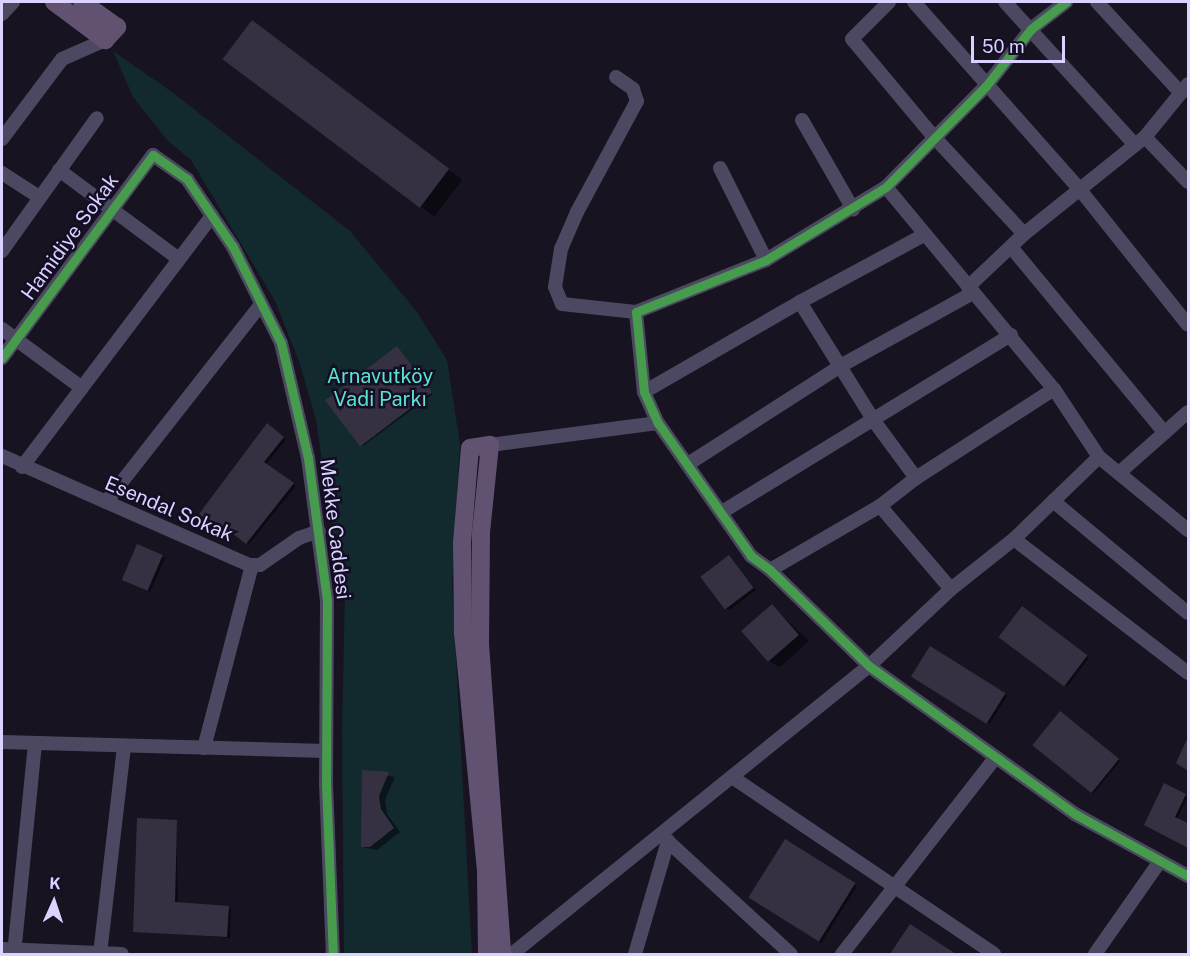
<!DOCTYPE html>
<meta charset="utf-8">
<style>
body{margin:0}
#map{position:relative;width:1190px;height:956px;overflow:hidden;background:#171320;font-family:"Public Sans",sans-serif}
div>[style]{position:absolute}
.green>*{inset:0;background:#12292d}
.shadow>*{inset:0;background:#0007;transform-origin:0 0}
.building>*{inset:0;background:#363142;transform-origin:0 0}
.minor>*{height:14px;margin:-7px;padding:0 7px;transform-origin:7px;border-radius:7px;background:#4c4861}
.major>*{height:18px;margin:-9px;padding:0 9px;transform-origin:9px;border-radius:9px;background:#615272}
.cycleway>*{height:9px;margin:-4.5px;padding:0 4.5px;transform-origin:4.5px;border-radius:4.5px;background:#469c4c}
span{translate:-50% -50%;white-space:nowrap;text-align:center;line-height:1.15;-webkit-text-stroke:5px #140e25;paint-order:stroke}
.street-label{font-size:20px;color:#dcd2ff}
.park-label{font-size:20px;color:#5ae3d0}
.frame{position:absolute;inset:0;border:3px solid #dcd2ff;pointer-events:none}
.north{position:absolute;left:24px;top:872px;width:60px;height:60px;-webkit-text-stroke:4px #140e25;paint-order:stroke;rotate:3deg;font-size:16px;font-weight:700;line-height:24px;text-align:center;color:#dcd2ff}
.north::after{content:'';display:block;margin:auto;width:21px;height:27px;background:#dcd2ff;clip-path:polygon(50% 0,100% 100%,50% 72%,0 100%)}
.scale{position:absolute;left:971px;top:36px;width:94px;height:27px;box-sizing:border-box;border:3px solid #dcd2ff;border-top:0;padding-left:8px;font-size:18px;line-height:21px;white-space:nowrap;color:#dcd2ff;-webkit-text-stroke:4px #140e25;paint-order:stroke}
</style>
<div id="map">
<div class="green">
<div style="clip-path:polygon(113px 51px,172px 92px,350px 231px,417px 312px,447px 360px,460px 444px,452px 584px,472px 954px,344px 954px,342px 732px,345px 587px,330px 517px,316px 420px,300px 364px,275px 301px,191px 160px,168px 141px,133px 97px)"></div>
</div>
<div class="shadow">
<div style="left:253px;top:22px;width:262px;height:46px;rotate:37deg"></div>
<div style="clip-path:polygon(398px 348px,433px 394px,363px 446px,360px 444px)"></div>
<div style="clip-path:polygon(270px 427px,286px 440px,266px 464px,296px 486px,249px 544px,222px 523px,219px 527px,201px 513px)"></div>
<div style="clip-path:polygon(162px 557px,165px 558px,150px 592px,126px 581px)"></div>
<div style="clip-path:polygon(732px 559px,756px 590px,730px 610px,727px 609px)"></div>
<div style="clip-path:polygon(772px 606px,809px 641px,780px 667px,769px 661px)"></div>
<div style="clip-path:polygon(1025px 609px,1089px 658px,1067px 687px,1065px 685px)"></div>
<div style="left:931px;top:648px;width:90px;height:33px;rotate:32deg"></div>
<div style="clip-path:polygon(1063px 714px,1120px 761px,1094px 793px,1091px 792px)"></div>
<div style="clip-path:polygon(364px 772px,395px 777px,385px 800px,387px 814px,400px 832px,377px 850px,362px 847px)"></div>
<div style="clip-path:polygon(1165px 785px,1188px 797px,1177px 819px,1188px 825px,1188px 847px,1146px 825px)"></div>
<div style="clip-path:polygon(176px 821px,178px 903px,231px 909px,230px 938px,135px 931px)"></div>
<div style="left:785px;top:841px;width:85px;height:67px;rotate:32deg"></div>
<div style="clip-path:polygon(910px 926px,913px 928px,954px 954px,891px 954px)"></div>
</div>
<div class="building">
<div style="left:252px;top:20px;width:247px;height:49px;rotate:37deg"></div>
<div style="left:397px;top:346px;width:58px;height:90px;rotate:53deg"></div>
<div style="clip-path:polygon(267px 423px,284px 437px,264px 462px,294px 483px,246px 544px,219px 523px,215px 527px,199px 514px)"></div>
<div style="left:137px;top:544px;width:28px;height:39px;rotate:23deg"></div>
<div style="left:729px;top:555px;width:41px;height:36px;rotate:53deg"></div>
<div style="left:772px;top:604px;width:41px;height:41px;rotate:49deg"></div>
<div style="left:1022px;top:606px;width:82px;height:39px;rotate:37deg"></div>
<div style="left:930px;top:646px;width:89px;height:36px;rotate:32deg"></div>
<div style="left:1060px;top:711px;width:76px;height:44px;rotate:39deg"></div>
<div style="clip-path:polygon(1188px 737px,1188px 771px,1176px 763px)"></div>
<div style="clip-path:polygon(362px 770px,389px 772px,379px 796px,381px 809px,394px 828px,370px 847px,361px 847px)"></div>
<div style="clip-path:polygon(1164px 783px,1186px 794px,1175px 817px,1188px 823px,1188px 848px,1144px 825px)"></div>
<div style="clip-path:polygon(137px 818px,177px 820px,175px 902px,229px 906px,227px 937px,133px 932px)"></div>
<div style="left:785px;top:839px;width:83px;height:69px;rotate:32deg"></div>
<div style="clip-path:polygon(910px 924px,956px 954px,890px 954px)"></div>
</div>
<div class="minor">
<div style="left:889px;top:2px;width:52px;rotate:135deg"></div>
<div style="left:852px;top:39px;width:128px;rotate:50.1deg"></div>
<div style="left:934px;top:137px;width:132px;rotate:47.1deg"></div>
<div style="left:914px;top:2px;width:252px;rotate:48.5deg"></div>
<div style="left:1081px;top:191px;width:171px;rotate:51.4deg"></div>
<div style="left:1005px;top:2px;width:193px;rotate:47.7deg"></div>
<div style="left:1066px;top:2px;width:44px;rotate:142.4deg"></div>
<div style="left:1031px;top:29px;width:73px;rotate:128.3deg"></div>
<div style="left:986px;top:86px;width:142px;rotate:134.7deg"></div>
<div style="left:886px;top:187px;width:140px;rotate:148.7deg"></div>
<div style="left:766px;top:260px;width:140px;rotate:158.2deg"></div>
<div style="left:636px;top:312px;width:80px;rotate:84.3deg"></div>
<div style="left:644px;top:392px;width:34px;rotate:66deg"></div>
<div style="left:658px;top:423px;width:162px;rotate:55deg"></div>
<div style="left:751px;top:556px;width:24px;rotate:36deg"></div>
<div style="left:770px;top:570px;width:138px;rotate:44.1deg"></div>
<div style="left:869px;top:666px;width:254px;rotate:35.7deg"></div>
<div style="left:1075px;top:814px;width:129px;rotate:28.8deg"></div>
<div style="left:1097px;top:2px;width:124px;rotate:47.3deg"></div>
<div style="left:2px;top:14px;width:16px;rotate:-47deg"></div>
<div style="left:616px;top:77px;width:21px;rotate:35deg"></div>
<div style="left:633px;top:89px;width:13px;rotate:72deg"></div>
<div style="left:637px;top:101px;width:126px;rotate:118.4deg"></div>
<div style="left:577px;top:212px;width:40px;rotate:113.4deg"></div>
<div style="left:561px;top:249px;width:38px;rotate:99deg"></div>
<div style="left:555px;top:287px;width:18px;rotate:68deg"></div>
<div style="left:562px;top:304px;width:74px;rotate:6.2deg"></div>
<div style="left:802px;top:120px;width:103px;rotate:60.2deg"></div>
<div style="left:1145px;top:137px;width:62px;rotate:46.3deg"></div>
<div style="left:2px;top:139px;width:100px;rotate:-53.1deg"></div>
<div style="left:62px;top:59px;width:47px;rotate:-23.8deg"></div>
<div style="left:720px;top:168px;width:103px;rotate:63.4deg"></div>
<div style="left:59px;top:170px;width:149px;rotate:36.6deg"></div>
<div style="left:2px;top:173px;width:44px;rotate:33deg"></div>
<div style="left:886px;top:187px;width:263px;rotate:50.3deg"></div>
<div style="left:1054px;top:389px;width:82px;rotate:56.5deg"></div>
<div style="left:1099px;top:457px;width:115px;rotate:39.4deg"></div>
<div style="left:1011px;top:247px;width:241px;rotate:50.4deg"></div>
<div style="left:2px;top:251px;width:163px;rotate:-54.5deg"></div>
<div style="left:968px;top:287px;width:77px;rotate:-43.4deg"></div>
<div style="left:1024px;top:234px;width:155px;rotate:-38.7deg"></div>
<div style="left:1145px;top:137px;width:68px;rotate:-50.9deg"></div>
<div style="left:800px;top:302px;width:140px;rotate:58.1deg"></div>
<div style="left:874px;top:421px;width:71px;rotate:53.6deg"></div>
<div style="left:2px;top:329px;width:99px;rotate:36.4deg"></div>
<div style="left:2px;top:358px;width:253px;rotate:-53.4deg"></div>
<div style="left:153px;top:155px;width:42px;rotate:35.2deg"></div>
<div style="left:187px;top:179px;width:82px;rotate:55.9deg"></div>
<div style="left:233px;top:247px;width:107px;rotate:63.4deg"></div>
<div style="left:281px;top:343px;width:118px;rotate:76.8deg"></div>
<div style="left:308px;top:458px;width:143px;rotate:82.4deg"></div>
<div style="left:327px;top:600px;width:183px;rotate:90.3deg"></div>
<div style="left:326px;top:783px;width:171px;rotate:87.7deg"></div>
<div style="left:644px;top:392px;width:180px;rotate:-30deg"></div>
<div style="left:800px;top:302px;width:141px;rotate:-28.4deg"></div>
<div style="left:490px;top:445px;width:169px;rotate:-7.5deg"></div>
<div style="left:2px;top:456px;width:270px;rotate:23.8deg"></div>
<div style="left:249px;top:565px;width:11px"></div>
<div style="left:260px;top:565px;width:47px;rotate:-34.7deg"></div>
<div style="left:299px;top:538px;width:21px;rotate:-19deg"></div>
<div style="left:688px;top:464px;width:183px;rotate:-32.7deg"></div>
<div style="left:842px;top:365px;width:149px;rotate:-28.8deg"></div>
<div style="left:22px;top:467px;width:315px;rotate:-52.9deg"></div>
<div style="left:1119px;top:473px;width:92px;rotate:-41.5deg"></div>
<div style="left:1053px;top:501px;width:175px;rotate:39.7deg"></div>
<div style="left:106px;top:502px;width:251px;rotate:-51.9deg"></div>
<div style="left:880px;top:506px;width:109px;rotate:49.5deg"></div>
<div style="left:722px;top:512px;width:339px;rotate:-31.5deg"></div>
<div style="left:1014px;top:539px;width:220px;rotate:37.6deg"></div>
<div style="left:770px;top:570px;width:127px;rotate:-30.2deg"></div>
<div style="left:880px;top:506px;width:46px;rotate:-37.9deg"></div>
<div style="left:916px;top:478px;width:164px;rotate:-32.8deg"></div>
<div style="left:2px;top:742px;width:324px;rotate:1.6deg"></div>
<div style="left:204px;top:748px;width:189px;rotate:-75.3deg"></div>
<div style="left:732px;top:777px;width:316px;rotate:34deg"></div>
<div style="left:661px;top:835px;width:176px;rotate:42.5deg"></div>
<div style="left:2px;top:949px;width:120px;rotate:2.4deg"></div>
<div style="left:14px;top:954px;width:212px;rotate:-84.3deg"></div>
<div style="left:100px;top:954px;width:209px;rotate:-83.4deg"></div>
<div style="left:512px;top:954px;width:459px;rotate:-38.9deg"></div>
<div style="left:869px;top:666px;width:112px;rotate:-43.2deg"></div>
<div style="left:951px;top:589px;width:80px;rotate:-38.4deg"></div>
<div style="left:1014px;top:539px;width:118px;rotate:-44deg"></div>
<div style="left:635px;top:954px;width:118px;rotate:-73.7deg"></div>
<div style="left:842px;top:954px;width:249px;rotate:-52deg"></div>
<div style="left:1095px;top:954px;width:113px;rotate:-55deg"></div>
</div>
<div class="major">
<div style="left:54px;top:2px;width:64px;rotate:36.7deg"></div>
<div style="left:105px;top:40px;width:18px;rotate:-47deg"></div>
<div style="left:117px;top:27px;width:43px;rotate:-144.5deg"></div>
<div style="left:487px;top:954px;width:83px;rotate:-90.7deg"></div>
<div style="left:486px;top:871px;width:238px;rotate:-95.5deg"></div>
<div style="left:463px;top:634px;width:91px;rotate:-90.6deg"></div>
<div style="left:462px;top:543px;width:95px;rotate:-85.2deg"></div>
<div style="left:470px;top:448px;width:20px;rotate:-9deg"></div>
<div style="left:490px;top:445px;width:87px;rotate:95.9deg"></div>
<div style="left:481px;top:532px;width:112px;rotate:90.5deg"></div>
<div style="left:480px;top:644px;width:311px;rotate:85.9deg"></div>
</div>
<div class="cycleway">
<div style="left:1066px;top:2px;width:44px;rotate:142.4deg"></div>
<div style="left:1031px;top:29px;width:73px;rotate:128.3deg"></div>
<div style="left:986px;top:86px;width:142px;rotate:134.7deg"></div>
<div style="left:886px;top:187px;width:140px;rotate:148.7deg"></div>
<div style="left:766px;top:260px;width:140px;rotate:158.2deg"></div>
<div style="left:636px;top:312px;width:80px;rotate:84.3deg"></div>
<div style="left:644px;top:392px;width:34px;rotate:66deg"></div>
<div style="left:658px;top:423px;width:162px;rotate:55deg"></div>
<div style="left:751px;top:556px;width:24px;rotate:36deg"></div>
<div style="left:770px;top:570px;width:138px;rotate:44.1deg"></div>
<div style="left:869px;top:666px;width:254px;rotate:35.7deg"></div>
<div style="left:1075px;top:814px;width:129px;rotate:28.8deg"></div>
<div style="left:2px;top:358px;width:253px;rotate:-53.4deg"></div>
<div style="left:153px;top:155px;width:42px;rotate:35.2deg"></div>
<div style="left:187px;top:179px;width:82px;rotate:55.9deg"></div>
<div style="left:233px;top:247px;width:107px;rotate:63.4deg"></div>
<div style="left:281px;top:343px;width:118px;rotate:76.8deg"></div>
<div style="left:308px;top:458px;width:143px;rotate:82.4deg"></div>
<div style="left:327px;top:600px;width:183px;rotate:90.3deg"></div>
<div style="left:326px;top:783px;width:171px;rotate:87.7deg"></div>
</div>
<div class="street-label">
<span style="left:70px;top:237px;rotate:-54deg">Hamidiye Sokak</span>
<span style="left:169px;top:509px;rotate:23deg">Esendal Sokak</span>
<span style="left:335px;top:529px;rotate:83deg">Mekke Caddesi</span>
</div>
<div class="park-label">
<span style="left:380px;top:388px">Arnavutköy<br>Vadi Parkı</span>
</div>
<div class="frame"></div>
<div class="north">K</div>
<div class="scale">50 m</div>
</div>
